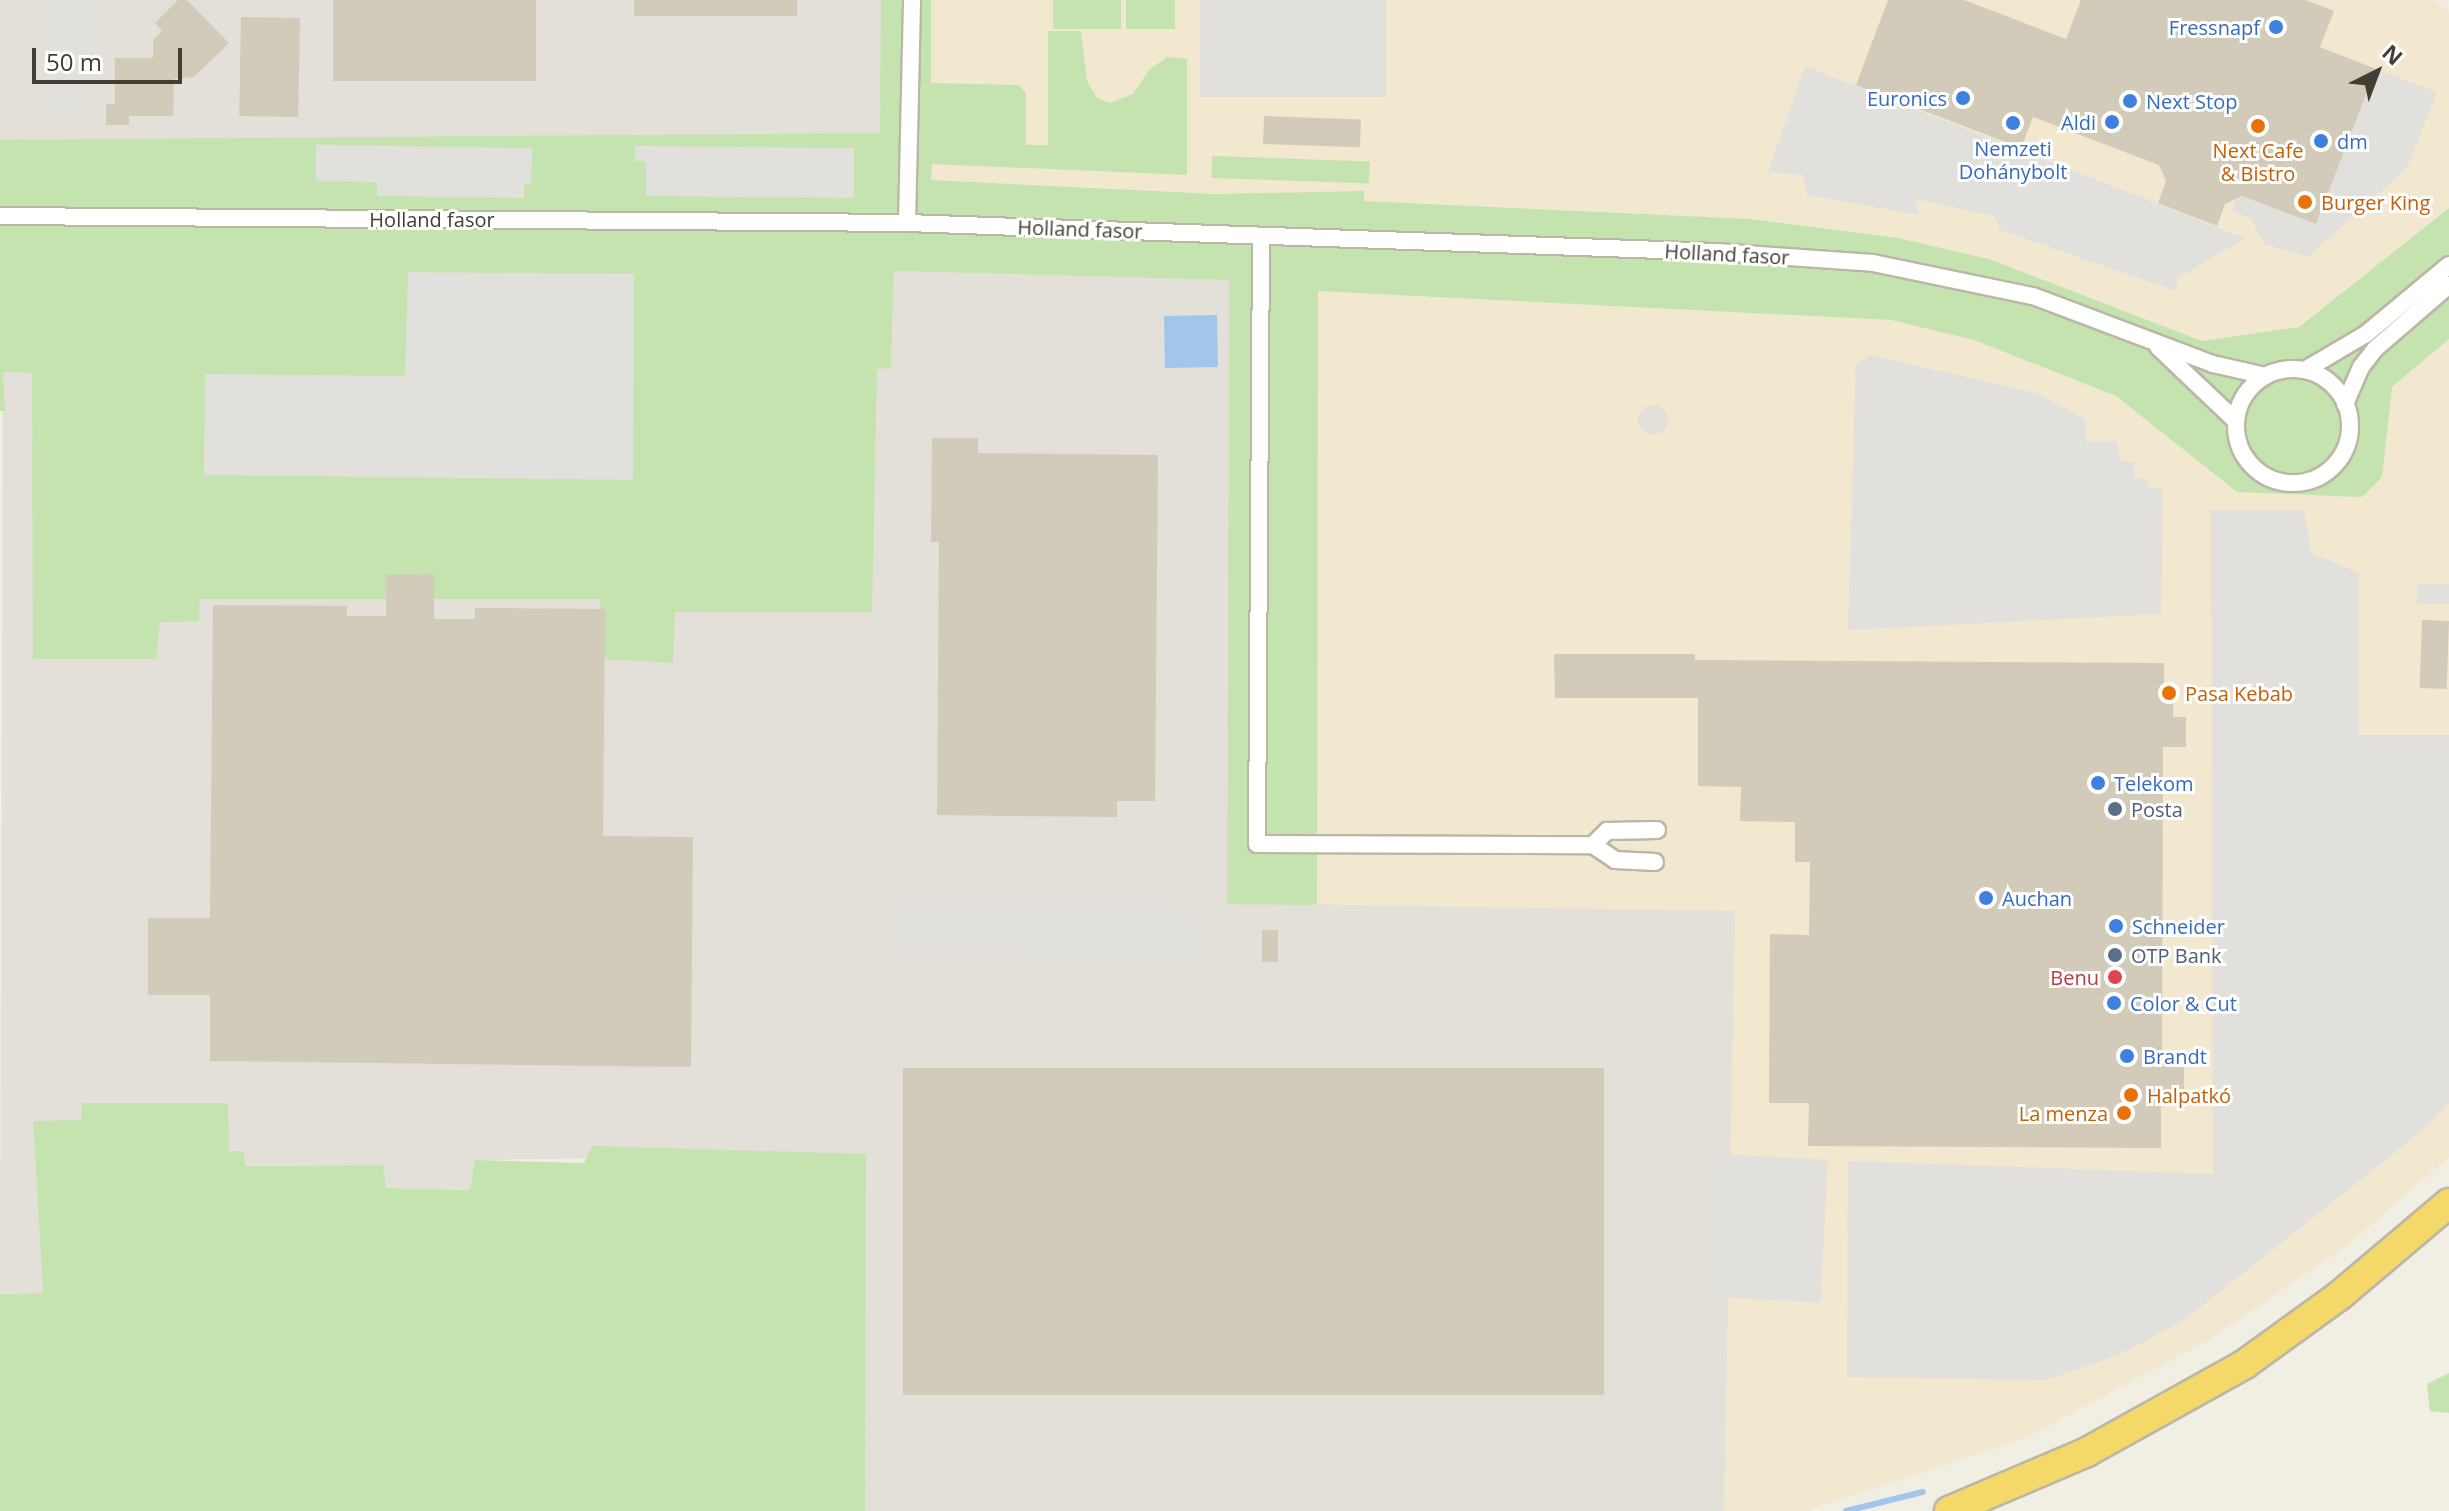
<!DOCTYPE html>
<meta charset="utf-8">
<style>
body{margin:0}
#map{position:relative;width:2449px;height:1511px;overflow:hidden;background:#f1eee4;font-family:"Open Sans",sans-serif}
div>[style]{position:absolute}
.commercial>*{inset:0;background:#f2e8cf}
.industrial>*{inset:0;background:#e3dfd9;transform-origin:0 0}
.round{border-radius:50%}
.green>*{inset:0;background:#c5e3ae;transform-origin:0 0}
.parking>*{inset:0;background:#e2e0dc;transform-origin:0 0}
.water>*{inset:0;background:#a2c5eb;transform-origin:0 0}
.stream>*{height:6px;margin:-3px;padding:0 3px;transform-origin:3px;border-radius:3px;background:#a2c5eb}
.building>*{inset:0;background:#d2cbba;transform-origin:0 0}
.roads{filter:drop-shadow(2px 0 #bbb7a7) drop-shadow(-2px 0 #bbb7a7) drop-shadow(0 2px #bbb7a7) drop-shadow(0 -2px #bbb7a7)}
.street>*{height:16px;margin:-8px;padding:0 8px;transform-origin:8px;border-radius:8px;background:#fff}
.street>.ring{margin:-8px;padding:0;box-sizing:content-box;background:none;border:16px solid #fff;border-radius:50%}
.highway>*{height:28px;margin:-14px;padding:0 14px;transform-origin:14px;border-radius:14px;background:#f5d86a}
.dots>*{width:22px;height:22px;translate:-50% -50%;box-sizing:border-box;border:4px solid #fff;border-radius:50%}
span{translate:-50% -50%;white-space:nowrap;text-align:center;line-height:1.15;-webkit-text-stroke:6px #fff;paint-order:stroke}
.shop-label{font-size:20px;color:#366cbe}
.right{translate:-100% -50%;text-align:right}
.left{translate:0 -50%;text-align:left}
.food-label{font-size:20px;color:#c56008}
.street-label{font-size:20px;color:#423e34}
.service-label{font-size:20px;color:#4e5e75}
.health-label{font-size:20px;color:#be3a42}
.north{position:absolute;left:2337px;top:32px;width:80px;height:80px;-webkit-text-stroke:6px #fff;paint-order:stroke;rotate:42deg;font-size:22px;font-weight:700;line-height:32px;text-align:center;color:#423e34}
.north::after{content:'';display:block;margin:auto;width:28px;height:36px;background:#423e34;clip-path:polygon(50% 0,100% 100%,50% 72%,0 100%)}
.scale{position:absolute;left:32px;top:48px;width:150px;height:36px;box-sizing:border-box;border:4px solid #423e34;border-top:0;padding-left:10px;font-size:24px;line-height:28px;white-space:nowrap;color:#423e34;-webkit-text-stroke:6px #fff;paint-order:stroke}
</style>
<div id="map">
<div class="commercial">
<div style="clip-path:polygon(931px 0,2434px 0,2449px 11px,2449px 208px,2299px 327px,2202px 341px,1989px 259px,1898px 238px,1750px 219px,931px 180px)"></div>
<div style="clip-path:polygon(1317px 291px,1891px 320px,1974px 340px,2116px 396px,2237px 492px,2382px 477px,2392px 387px,2449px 339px,2449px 1157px,2343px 1249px,2207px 1341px,2024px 1439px,1807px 1511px,1724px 1511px,1734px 911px,1317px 905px)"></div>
</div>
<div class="industrial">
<div style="left:0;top:0;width:881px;height:140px"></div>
<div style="clip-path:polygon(894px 271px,1229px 280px,1227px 903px,1735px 911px,1724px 1511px,865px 1511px,866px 1155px,476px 1160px,471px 1190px,385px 1188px,382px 1165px,245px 1166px,229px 1151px,227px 1103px,82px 1104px,81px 1120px,33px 1122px,43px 1293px,0 1294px,3px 372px,33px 373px,160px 622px,199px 599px,601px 599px,596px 659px,672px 663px,675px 612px,877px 368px,891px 368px)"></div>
<div class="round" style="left:1638px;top:405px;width:30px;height:30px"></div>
</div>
<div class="green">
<div style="clip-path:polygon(881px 0,931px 0,931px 83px,1019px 85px,1026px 93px,1026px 145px,1048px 145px,1048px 31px,1081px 31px,1087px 81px,1097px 98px,1110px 103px,1133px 94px,1149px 70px,1167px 57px,1187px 59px,1187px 175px,932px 164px,931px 180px,1216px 194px,1364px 191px,1364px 201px,1750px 219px,1898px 238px,1989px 259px,2202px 341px,2299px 327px,2449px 208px,2449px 339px,2392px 387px,2382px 477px,2362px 497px,2237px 492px,2116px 396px,1974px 340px,1891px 320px,1318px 291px,1317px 905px,1227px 904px,1229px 280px,894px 271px,891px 368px,877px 369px,872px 612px,675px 612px,673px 663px,596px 659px,600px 599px,200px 599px,199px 621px,160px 622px,156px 659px,33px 659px,32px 373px,3px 372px,5px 411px,0 411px,0 140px,880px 133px)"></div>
<div style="left:1053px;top:0;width:68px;height:29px"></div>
<div style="left:1126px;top:0;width:49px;height:29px"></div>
<div style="left:1212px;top:156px;width:158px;height:22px;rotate:2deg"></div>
<div style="clip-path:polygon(82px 1103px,228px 1103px,229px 1151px,244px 1151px,245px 1166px,383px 1165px,386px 1188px,470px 1190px,475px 1160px,584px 1163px,592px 1146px,866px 1154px,865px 1511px,0 1511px,0 1294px,43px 1293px,33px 1121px,81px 1120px)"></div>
<div style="clip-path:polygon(2449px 1373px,2449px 1413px,2430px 1411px,2427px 1384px)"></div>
</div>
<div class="parking">
<div style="left:1200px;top:0;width:186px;height:97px"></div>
<div style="clip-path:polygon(49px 4px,95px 4px,95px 80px,77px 80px,75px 109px,50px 109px)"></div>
<div style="clip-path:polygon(1805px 66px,2245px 238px,2178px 278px,2176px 291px,2000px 230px,1994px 216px,1915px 199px,1919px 215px,1807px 195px,1803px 175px,1768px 172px)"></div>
<div style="clip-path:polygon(2376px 69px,2437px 92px,2407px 168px,2308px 257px,2264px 244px,2251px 219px,2232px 211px,2236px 199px,2242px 196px,2316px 224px)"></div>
<div style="clip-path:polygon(316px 145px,532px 148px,531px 183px,524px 183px,524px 198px,377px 196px,377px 182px,316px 181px)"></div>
<div style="clip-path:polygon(635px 146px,854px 148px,854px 198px,646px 196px,646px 162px,635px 161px)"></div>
<div style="clip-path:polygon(408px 272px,634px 274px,633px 480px,204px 475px,205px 374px,405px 376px)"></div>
<div style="clip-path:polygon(1871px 355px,2036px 393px,2085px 419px,2085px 442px,2116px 441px,2121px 461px,2134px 462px,2135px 478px,2147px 479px,2148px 488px,2163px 489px,2161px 614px,1848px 630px,1856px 363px)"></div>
<div style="clip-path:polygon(2211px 510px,2304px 510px,2311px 553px,2359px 573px,2359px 735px,2449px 735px,2449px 1103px,2412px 1139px,2184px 1320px,2121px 1354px,2047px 1380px,1847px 1377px,1848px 1161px,2213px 1174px)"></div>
<div style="left:2417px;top:584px;width:32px;height:20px"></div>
<div style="clip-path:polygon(893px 904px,1175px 906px,1175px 920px,1200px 921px,1200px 954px,893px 951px)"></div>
<div style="left:1719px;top:1154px;width:109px;height:143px;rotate:3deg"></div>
</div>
<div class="water">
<div style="left:1217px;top:315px;width:52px;height:53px;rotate:89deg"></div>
</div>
<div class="stream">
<div style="left:1846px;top:1511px;width:79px;rotate:-13.9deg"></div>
</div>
<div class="building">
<div style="clip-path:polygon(178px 0,187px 0,229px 43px,194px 77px,174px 79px,173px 116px,129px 116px,129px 125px,106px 125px,106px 104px,115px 104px,115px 58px,153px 58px,153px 40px,162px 31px,155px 23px)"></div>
<div style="left:333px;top:0;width:203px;height:81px"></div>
<div style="left:634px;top:0;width:163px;height:16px"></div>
<div style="clip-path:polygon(1888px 0,1964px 0,2066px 39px,2081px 0,2305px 0,2334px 11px,2320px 47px,2376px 69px,2316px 224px,2242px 196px,2225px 204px,2217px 226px,2158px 203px,2166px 181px,2159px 165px,2033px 117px,2021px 148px,1856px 85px)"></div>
<div style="left:241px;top:17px;width:59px;height:99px;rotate:1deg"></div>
<div style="left:1264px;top:116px;width:97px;height:28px;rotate:2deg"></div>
<div style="clip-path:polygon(932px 438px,978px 438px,978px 453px,1158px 455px,1155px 801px,1117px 801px,1117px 817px,937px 815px,939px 542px,931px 542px)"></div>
<div style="clip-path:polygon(434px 574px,434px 619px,475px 619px,475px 608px,605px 609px,603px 836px,693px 837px,691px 1067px,210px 1061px,210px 995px,148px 995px,148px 918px,210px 918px,213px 605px,347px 606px,347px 616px,386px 616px,386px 575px)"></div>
<div style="left:2422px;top:620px;width:27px;height:68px;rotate:2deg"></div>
<div style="clip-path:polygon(1554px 654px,1695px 654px,1695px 660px,2164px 663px,2164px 684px,2174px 684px,2173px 717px,2186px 717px,2186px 747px,2163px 747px,2162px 1061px,2184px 1061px,2184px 1095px,2161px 1095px,2161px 1148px,1808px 1146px,1809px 1103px,1769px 1103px,1770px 934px,1809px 935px,1810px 862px,1795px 862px,1795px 822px,1740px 821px,1741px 787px,1698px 786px,1698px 698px,1555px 698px)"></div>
<div style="left:1262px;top:930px;width:16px;height:32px"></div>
<div style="left:903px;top:1068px;width:701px;height:327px"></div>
</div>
<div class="roads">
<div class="street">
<div style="left:0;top:216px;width:907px;rotate:0.44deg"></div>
<div style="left:907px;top:223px;width:811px;rotate:2.05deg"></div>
<div style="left:1717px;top:252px;width:156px;rotate:4deg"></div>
<div style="left:1873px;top:263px;width:163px;rotate:11.7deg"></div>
<div style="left:2033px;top:296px;width:192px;rotate:20.7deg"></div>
<div style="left:2213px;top:364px;width:54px;rotate:12.8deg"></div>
<div style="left:907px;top:223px;width:223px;rotate:-88.7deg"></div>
<div style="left:1261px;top:237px;width:607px;rotate:90.38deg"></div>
<div style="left:1257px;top:844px;width:336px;rotate:0.2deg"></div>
<div style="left:1593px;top:845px;width:27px;rotate:34deg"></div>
<div style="left:1615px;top:860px;width:40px;rotate:2.9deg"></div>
<div style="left:2158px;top:347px;width:108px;rotate:43.5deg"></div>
<div class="ring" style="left:2236px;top:369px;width:98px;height:98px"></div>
<div style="left:2305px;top:370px;width:71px;rotate:-30.5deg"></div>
<div style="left:2366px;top:334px;width:108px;rotate:-39.7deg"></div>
<div style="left:2345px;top:404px;width:40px;rotate:-66.6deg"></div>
<div style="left:2361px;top:367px;width:23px;rotate:-52deg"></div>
<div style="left:2375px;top:349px;width:98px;rotate:-40.9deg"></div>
<div style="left:1593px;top:845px;width:20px;rotate:-45deg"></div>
<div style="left:1607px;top:831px;width:50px;rotate:-1.1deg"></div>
</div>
<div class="highway">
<div style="left:1949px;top:1511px;width:150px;rotate:-23.1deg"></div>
<div style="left:2087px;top:1452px;width:181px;rotate:-29.1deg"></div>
<div style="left:2245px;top:1364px;width:116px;rotate:-35.9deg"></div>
<div style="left:2339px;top:1296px;width:144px;rotate:-40.2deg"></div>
</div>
</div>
<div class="dots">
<div style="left:2276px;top:27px;background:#3f7fe0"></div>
<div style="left:1963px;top:98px;background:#3f7fe0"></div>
<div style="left:2130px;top:101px;background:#3f7fe0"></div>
<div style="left:2112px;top:122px;background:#3f7fe0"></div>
<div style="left:2013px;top:123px;background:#3f7fe0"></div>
<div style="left:2258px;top:126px;background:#e8710a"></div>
<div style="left:2321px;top:141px;background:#3f7fe0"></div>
<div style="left:2305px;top:202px;background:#e8710a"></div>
<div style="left:2169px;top:693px;background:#e8710a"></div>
<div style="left:2098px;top:783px;background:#3f7fe0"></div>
<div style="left:2115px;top:809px;background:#5c6f8a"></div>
<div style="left:1986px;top:898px;background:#3f7fe0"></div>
<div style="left:2116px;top:926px;background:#3f7fe0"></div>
<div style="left:2115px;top:955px;background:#5c6f8a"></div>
<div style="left:2115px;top:977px;background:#e0444e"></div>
<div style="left:2114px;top:1003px;background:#3f7fe0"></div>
<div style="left:2127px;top:1056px;background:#3f7fe0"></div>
<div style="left:2131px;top:1095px;background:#e8710a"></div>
<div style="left:2124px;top:1113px;background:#e8710a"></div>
</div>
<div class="shop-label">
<span class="right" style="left:2260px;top:27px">Fressnapf</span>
<span class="right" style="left:1947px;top:98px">Euronics</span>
<span class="left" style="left:2146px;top:101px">Next Stop</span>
<span class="right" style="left:2096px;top:122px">Aldi</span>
<span class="left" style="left:2337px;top:141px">dm</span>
<span style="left:2013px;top:160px">Nemzeti<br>Dohánybolt</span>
<span class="left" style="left:2114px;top:783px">Telekom</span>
<span class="left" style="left:2002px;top:898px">Auchan</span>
<span class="left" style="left:2132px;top:926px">Schneider</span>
<span class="left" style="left:2130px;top:1003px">Color &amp; Cut</span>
<span class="left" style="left:2143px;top:1056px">Brandt</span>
</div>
<div class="food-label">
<span style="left:2258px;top:162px">Next Cafe<br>&amp; Bistro</span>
<span class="left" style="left:2321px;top:202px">Burger King</span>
<span class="left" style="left:2185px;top:693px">Pasa Kebab</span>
<span class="left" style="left:2147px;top:1095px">Halpatkó</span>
<span class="right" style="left:2108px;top:1113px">La menza</span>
</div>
<div class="street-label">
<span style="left:432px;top:219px">Holland fasor</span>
<span style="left:1080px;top:229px;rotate:2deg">Holland fasor</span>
<span style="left:1727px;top:254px;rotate:3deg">Holland fasor</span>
</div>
<div class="service-label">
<span class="left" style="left:2131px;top:809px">Posta</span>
<span class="left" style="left:2131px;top:955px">OTP Bank</span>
</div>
<div class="health-label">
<span class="right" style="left:2099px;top:977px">Benu</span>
</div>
<div class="north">N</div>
<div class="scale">50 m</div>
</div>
